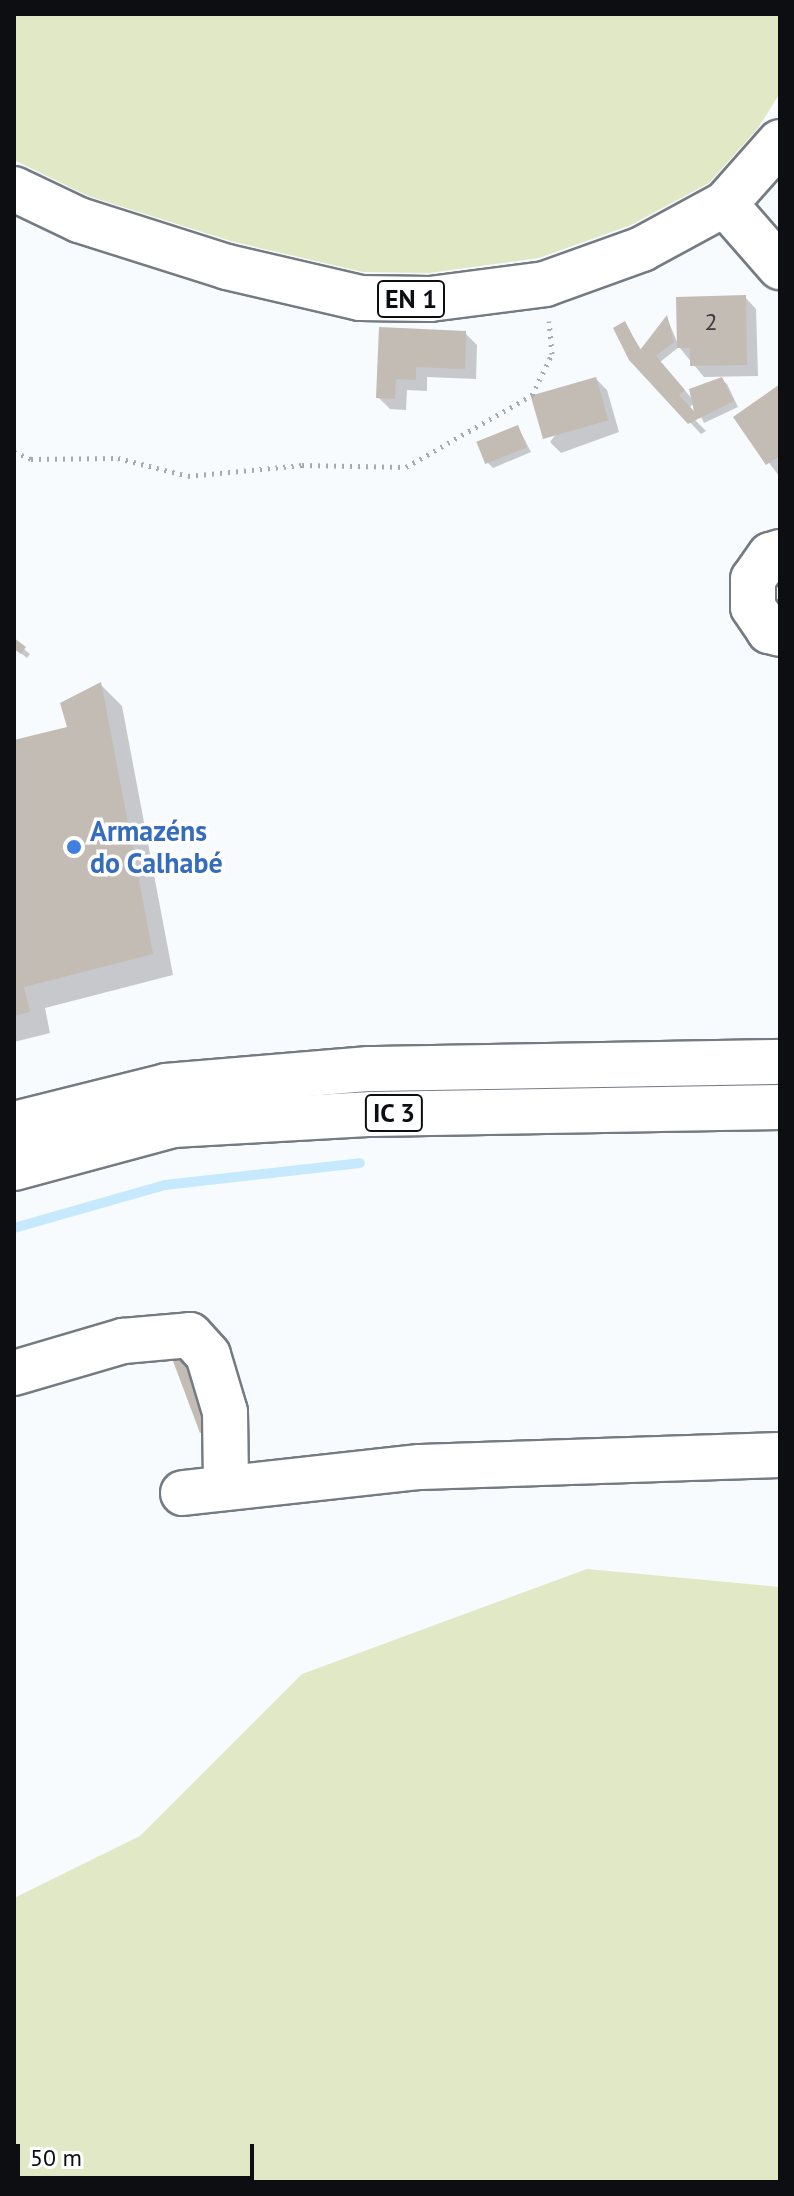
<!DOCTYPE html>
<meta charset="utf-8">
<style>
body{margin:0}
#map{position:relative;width:794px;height:2196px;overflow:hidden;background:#f8fbfe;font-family:"PT Sans",sans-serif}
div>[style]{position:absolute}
.green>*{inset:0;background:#e1e8c5}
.shadow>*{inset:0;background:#0003}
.stream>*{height:10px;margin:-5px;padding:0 5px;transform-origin:5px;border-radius:5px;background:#c6e9fe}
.building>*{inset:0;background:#c2bcb4;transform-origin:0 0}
.path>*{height:5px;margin-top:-2.5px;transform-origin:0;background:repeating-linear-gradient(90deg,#a8aaad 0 2px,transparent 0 8px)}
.roads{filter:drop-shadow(2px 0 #747b82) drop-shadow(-2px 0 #747b82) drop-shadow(0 2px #747b82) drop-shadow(0 -2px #747b82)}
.minor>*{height:44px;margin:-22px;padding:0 22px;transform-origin:22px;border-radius:22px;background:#fff}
.major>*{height:44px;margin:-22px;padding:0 22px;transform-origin:22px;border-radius:22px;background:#fff}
.highway>*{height:44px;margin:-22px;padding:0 22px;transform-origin:22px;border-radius:22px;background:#fff}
.dots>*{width:22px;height:22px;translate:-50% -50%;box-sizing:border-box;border:4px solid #fff;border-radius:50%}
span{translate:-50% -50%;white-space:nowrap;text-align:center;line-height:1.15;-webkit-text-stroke:7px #fff;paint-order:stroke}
.number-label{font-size:24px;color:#3a3a3a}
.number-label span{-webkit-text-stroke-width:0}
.shield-label span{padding:2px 6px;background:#fff;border:2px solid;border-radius:6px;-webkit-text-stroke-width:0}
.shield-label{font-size:26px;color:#0c0e11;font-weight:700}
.shop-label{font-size:28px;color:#366cbe;font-weight:700}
.left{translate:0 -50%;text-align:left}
.frame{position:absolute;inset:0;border:16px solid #0c0e11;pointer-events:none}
.scale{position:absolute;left:16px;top:2144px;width:238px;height:36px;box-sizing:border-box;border:4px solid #0c0e11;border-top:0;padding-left:10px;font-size:24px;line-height:28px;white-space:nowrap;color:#0c0e11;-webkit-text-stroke:6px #fff;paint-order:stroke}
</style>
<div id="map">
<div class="green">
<div style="clip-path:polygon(14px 14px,780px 14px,780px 93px,758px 128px,709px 183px,631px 225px,539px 258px,429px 273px,363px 272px,234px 242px,88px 196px,14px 160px)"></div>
<div style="clip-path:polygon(587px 1569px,780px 1587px,780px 2182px,14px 2182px,14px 1898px,140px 1836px,302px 1674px)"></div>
</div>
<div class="shadow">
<div style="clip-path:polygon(745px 297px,756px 309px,758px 376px,704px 377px,679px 347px,660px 362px,694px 401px,721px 379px,727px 384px,738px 407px,704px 423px,694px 403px,690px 407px,688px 413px,706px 431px,701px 434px,630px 359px,625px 324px,642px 351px,667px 318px,678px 344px)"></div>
<div style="clip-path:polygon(381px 329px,465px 333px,477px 345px,476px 379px,427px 377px,427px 391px,407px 390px,406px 410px,390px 409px,378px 397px)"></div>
<div style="clip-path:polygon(596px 379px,607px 390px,619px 432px,561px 453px,550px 442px)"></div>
<div style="clip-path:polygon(780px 387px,780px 475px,779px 476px,735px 417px)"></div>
<div style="clip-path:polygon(518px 427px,531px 452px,493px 468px,488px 463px)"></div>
<div style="clip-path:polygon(14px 641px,30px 654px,27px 658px,14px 648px)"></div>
<div style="clip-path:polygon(101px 685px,122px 706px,173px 975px,45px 1008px,50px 1033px,14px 1042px,14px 742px,70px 728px)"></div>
</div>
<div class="stream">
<div style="left:14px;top:1228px;width:157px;rotate:-15.9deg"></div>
<div style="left:165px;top:1185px;width:196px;rotate:-6.4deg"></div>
</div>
<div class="building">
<div style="clip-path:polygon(746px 295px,747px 365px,690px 366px,690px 348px,677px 348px,676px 297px)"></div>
<div style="clip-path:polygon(667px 315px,674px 342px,656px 356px,685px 390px,679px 395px,694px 411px,689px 389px,722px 377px,734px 401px,688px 424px,629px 360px,613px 328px,625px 321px,640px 350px)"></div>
<div style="clip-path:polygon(379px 327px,466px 331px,465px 369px,416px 367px,416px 380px,396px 379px,395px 399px,376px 398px)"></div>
<div style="left:596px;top:377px;width:45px;height:68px;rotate:74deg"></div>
<div style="clip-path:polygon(780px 384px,780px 456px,766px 465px,733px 417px)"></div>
<div style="left:518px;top:425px;width:24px;height:45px;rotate:68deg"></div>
<div style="clip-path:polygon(14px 638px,26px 647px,21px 654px,14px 649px)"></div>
<div style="clip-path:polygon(101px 682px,153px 954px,24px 987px,30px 1012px,14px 1016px,14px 740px,67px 727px,60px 703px)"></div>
<div style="clip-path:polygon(195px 1350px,215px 1426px,200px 1433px,173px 1361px)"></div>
</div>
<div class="path">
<div style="left:14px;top:452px;width:18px;rotate:22deg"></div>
<div style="left:31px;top:459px;width:87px;rotate:-0.7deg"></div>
<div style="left:118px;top:458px;width:72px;rotate:14.4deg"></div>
<div style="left:188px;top:476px;width:115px;rotate:-5.5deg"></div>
<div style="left:302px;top:465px;width:104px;rotate:1.1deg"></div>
<div style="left:406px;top:467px;width:145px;rotate:-29.7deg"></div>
<div style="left:532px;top:395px;width:46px;rotate:-64deg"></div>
<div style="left:552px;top:354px;width:33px;rotate:-95deg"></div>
</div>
<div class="roads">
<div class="minor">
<div style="left:725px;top:204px;width:84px;rotate:48.9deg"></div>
<div style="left:780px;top:552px;width:10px;rotate:163deg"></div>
<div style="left:770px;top:555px;width:29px;rotate:125deg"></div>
<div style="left:753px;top:579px;width:28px;rotate:90deg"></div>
<div style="left:753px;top:607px;width:29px;rotate:56deg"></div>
<div style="left:769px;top:631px;width:11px;rotate:15deg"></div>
<div style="left:14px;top:1373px;width:114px;rotate:-16.4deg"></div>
<div style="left:123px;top:1341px;width:67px;rotate:-5.1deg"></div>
<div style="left:190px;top:1335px;width:27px;rotate:48deg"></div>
<div style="left:208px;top:1355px;width:59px;rotate:73.4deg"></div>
<div style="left:225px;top:1412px;width:76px;rotate:89.2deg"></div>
<div style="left:183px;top:1493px;width:238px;rotate:-6.3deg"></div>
<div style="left:420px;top:1467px;width:360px;rotate:-1.9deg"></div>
</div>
<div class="major">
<div style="left:14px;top:189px;width:72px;rotate:25.5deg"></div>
<div style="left:79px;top:220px;width:155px;rotate:17.6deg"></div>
<div style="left:227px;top:267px;width:137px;rotate:13.1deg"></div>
<div style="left:360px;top:298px;width:70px;rotate:0.8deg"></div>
<div style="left:430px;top:299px;width:116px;rotate:-7.4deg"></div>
<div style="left:545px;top:284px;width:103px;rotate:-19.8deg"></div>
<div style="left:642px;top:249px;width:94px;rotate:-28.5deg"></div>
<div style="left:725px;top:204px;width:83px;rotate:-48.4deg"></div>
</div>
<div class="highway">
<div style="left:14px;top:1124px;width:157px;rotate:-14deg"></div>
<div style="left:166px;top:1086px;width:204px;rotate:-4.8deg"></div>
<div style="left:369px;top:1069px;width:411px;rotate:-1deg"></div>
<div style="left:14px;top:1168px;width:165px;rotate:-15.1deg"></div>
<div style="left:173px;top:1125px;width:199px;rotate:-3.2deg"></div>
<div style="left:372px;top:1114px;width:408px;rotate:-1deg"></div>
</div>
</div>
<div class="dots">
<div style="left:74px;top:847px;background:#3f7fe0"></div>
</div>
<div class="number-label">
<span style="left:711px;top:322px">2</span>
</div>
<div class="shield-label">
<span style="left:411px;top:299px">EN 1</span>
<span style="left:394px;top:1113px">IC 3</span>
</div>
<div class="shop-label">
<span class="left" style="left:90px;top:847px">Armazéns<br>do Calhabé</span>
</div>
<div class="frame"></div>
<div class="scale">50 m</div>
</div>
